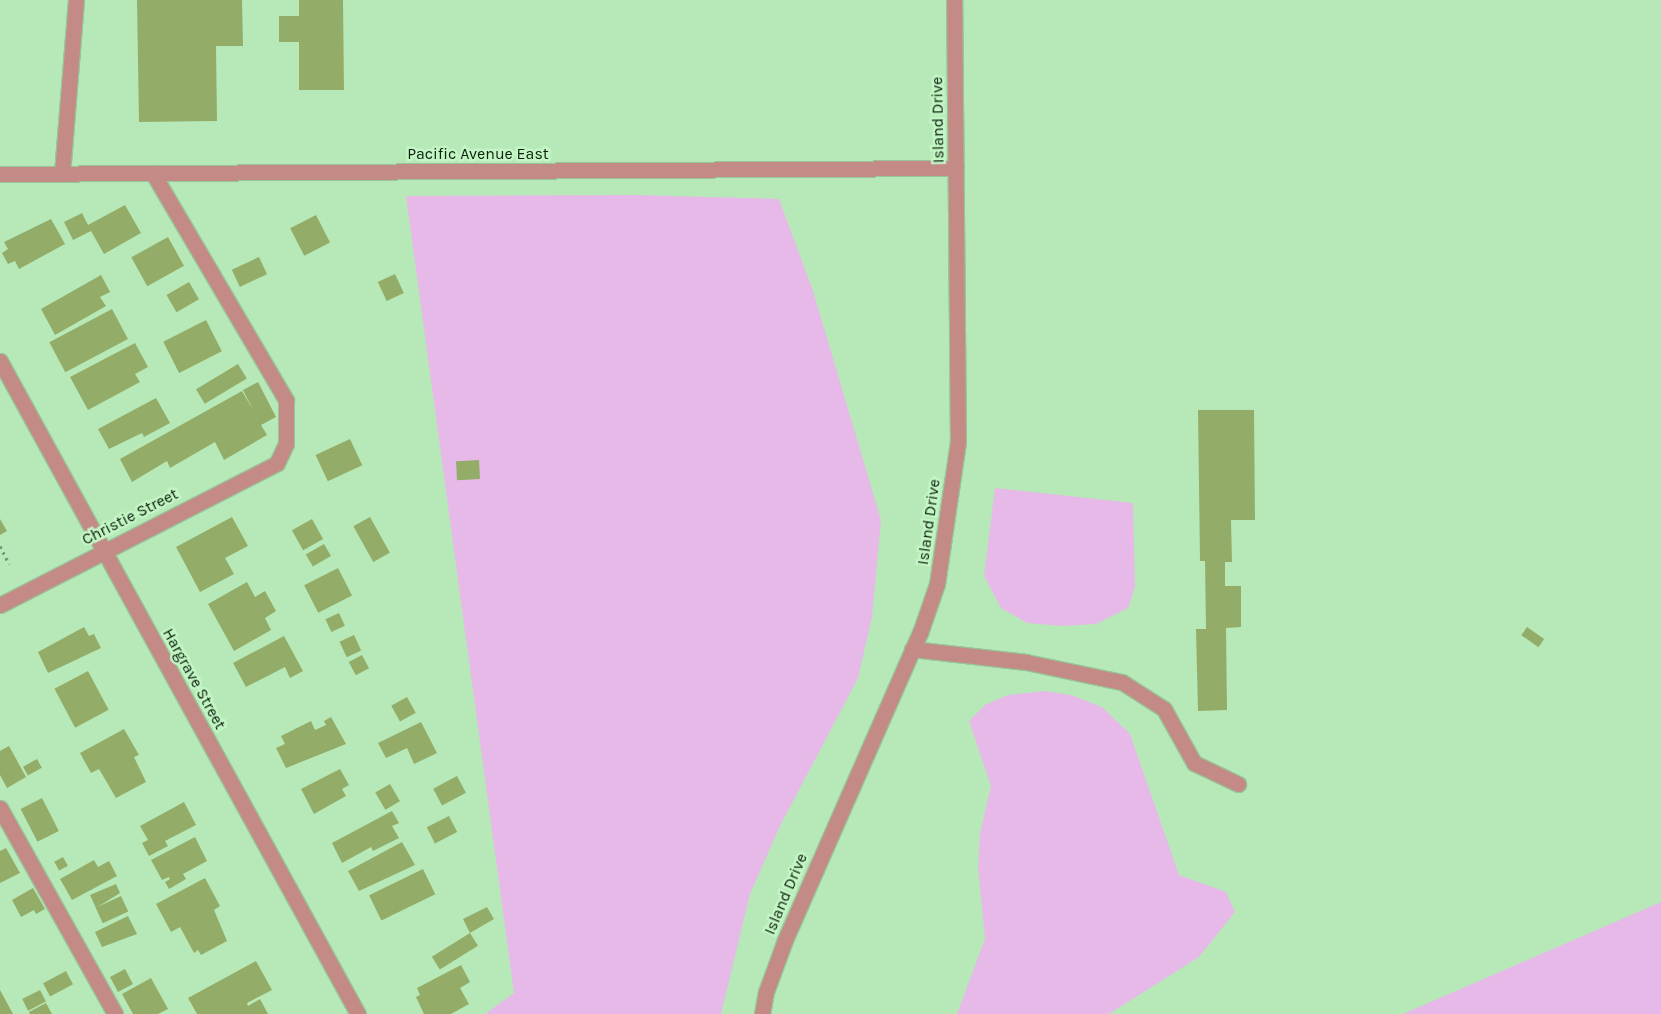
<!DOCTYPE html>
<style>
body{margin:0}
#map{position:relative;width:1661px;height:1014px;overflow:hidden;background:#b6e9b7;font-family:Karla,sans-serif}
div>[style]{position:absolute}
.green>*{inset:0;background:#e7b9e8}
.building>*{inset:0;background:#93ad68;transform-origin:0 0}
.path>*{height:3px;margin-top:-1.5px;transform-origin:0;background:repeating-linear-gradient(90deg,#6f9571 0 2.5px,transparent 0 6.5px)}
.roads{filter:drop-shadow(1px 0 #97c599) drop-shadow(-1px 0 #97c599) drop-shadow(0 1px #97c599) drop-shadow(0 -1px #97c599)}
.minor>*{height:15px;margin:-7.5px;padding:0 7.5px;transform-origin:7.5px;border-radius:7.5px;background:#c48a85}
span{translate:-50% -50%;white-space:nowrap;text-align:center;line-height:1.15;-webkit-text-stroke:5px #c3f6c4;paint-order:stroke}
.street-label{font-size:16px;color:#0c200e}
</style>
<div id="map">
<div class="green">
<div style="clip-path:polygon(634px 195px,779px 199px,813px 291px,881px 520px,872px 617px,858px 678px,780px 826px,750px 894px,721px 1014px,485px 1014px,514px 993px,406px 196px)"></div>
<div style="clip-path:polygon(995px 488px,1133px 503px,1135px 587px,1128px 608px,1096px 624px,1062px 626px,1027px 623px,1001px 608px,984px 576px)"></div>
<div style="clip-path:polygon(1045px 691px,1071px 695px,1102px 707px,1130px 734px,1179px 875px,1226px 892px,1235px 912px,1199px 957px,1109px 1014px,957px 1014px,985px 939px,978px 867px,980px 833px,991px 786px,969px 721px,985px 705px,1008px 695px)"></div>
<div style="clip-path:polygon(1661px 902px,1661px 1014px,1403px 1014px)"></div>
</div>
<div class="building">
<div style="clip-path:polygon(137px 0,242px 0,243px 46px,216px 46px,217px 121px,139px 122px)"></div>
<div style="clip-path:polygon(299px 0,343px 0,344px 90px,299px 90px,299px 42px,279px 42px,279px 16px,299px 16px)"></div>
<div style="clip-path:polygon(125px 205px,141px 233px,104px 254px,91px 231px,73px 240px,64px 222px,82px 213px,88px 225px)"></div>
<div style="left:316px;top:215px;width:31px;height:29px;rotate:63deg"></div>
<div style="clip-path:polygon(51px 219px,65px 244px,19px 269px,15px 261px,8px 264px,2px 253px,8px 249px,4px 242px)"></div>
<div style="left:168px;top:237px;width:33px;height:42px;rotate:61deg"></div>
<div style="left:259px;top:257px;width:19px;height:30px;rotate:65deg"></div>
<div style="left:395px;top:274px;width:21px;height:19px;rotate:65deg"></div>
<div style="clip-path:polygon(101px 275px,110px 292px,100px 297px,106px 306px,55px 335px,41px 309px)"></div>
<div style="left:189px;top:282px;width:20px;height:26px;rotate:60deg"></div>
<div style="left:112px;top:309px;width:34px;height:71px;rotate:62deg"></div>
<div style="left:206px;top:320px;width:35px;height:48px;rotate:63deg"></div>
<div style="clip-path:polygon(135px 343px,148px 367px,135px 374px,140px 382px,88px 410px,70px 377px)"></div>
<div style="left:238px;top:364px;width:17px;height:49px;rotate:59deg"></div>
<div style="clip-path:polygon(258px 382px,276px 417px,261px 425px,267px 435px,224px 460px,215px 442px,170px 468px,167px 461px,132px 482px,120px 459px,242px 391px,253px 410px,243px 390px)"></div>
<div style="clip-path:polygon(156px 398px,170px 423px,144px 437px,142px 433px,109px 449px,98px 429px)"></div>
<div style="clip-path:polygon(1198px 410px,1254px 410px,1255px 520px,1231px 520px,1232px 562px,1225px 562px,1225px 586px,1241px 586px,1241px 627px,1226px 628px,1227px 710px,1198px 711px,1196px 629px,1206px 629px,1205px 561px,1200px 561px)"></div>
<div style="left:350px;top:439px;width:29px;height:38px;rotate:65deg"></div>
<div style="left:479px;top:460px;width:19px;height:23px;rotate:87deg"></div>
<div style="clip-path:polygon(232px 517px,248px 546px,225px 558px,234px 574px,200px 592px,176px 547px)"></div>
<div style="left:370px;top:517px;width:41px;height:19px;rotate:61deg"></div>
<div style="clip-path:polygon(0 519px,7px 531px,0 535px)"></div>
<div style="left:312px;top:519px;width:23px;height:23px;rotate:61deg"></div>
<div style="left:324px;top:544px;width:14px;height:21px;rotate:60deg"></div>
<div style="left:338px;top:568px;width:31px;height:38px;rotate:63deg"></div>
<div style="clip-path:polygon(247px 582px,255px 597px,265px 591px,276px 611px,265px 618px,271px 630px,234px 651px,208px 604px)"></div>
<div style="left:339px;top:613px;width:14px;height:15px;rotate:65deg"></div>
<div style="clip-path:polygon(84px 627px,89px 636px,94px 634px,101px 648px,48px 673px,38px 652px)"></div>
<div style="left:1527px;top:627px;width:21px;height:10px;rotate:35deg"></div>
<div style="left:354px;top:635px;width:17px;height:16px;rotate:65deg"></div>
<div style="clip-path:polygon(284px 636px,303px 671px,290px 678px,285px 667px,246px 687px,233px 663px)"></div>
<div style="left:362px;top:655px;width:15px;height:15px;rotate:62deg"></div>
<div style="left:88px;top:671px;width:44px;height:38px;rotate:62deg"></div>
<div style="left:407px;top:697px;width:18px;height:18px;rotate:61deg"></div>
<div style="clip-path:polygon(331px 717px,346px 744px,286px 768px,276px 748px,285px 744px,281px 736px,311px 721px,315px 730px,326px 725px,324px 721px)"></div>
<div style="clip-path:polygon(421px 722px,437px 753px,414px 764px,407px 748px,386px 758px,378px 743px)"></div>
<div style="clip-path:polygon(124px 729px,139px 755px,134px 757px,146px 782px,116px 798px,99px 769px,91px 773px,80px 753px)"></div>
<div style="clip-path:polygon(9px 746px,26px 777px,7px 788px,0 775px,0 751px)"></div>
<div style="left:37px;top:759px;width:10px;height:16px;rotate:61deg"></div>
<div style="clip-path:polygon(340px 769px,349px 785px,342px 789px,346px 796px,314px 814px,301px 789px)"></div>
<div style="left:457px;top:776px;width:19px;height:27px;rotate:62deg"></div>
<div style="left:390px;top:784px;width:20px;height:17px;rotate:60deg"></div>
<div style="left:42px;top:798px;width:37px;height:24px;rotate:63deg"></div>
<div style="clip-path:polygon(184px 802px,196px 825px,165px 841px,168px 846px,149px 856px,142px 843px,148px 840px,140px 826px)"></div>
<div style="clip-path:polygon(392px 811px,399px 823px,392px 826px,399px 838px,373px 851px,371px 847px,342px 863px,332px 843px)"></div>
<div style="left:449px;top:816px;width:18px;height:25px;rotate:63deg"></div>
<div style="clip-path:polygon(195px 837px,207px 861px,183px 874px,186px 879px,169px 889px,165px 882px,170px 879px,169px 877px,162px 880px,151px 860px)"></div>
<div style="clip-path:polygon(402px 842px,415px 865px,359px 891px,348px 871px)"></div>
<div style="clip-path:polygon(6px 848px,20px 873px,0 883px,0 851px)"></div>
<div style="left:63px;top:857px;width:10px;height:10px;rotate:61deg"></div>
<div style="clip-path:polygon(94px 860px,98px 867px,109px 861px,117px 876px,72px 900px,60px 879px)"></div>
<div style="left:423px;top:869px;width:28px;height:60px;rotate:64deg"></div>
<div style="clip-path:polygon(205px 878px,220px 906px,214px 910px,227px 941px,201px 955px,198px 950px,194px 953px,180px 927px,171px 932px,156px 904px)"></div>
<div style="clip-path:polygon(116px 884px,120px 893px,96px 908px,90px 895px)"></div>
<div style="clip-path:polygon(33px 888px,45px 909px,36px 914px,34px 910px,21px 917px,12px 900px)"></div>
<div style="left:121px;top:896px;width:17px;height:28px;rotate:65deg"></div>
<div style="clip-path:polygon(487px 907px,494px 919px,470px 933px,463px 919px)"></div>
<div style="clip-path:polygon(128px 916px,137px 934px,102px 947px,95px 932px)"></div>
<div style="left:470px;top:933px;width:15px;height:45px;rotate:58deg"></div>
<div style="clip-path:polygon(256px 961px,272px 990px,247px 1003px,248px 1006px,260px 999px,268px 1014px,197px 1014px,188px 998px)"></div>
<div style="clip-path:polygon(461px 965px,470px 982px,460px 988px,469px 1004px,451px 1014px,424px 1014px,416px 997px,420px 995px,417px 988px)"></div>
<div style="left:125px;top:969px;width:17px;height:17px;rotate:62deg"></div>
<div style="left:66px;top:971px;width:15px;height:26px;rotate:62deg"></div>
<div style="clip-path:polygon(151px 978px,168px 1009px,158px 1014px,133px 1014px,122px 994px)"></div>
<div style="clip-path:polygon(0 990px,13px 1014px,0 1014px)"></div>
<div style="left:40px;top:990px;width:13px;height:20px;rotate:63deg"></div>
<div style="clip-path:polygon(46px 1003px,52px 1014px,30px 1014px,29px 1012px)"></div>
</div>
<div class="path">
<div style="left:0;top:546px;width:20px;rotate:63deg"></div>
</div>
<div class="roads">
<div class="minor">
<div style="left:0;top:174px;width:956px;rotate:-0.36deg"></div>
<div style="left:62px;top:174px;width:175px;rotate:-85.4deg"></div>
<div style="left:0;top:361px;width:745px;rotate:61.27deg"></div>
<div style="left:0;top:605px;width:311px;rotate:-27.1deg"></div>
<div style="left:277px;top:463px;width:21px;rotate:-65deg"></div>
<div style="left:286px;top:444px;width:44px;rotate:-90deg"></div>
<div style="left:286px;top:400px;width:263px;rotate:-120.4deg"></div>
<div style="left:912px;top:649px;width:115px;rotate:6.5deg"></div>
<div style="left:1026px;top:662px;width:98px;rotate:11.8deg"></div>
<div style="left:1122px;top:682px;width:50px;rotate:32.7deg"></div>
<div style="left:1164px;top:709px;width:62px;rotate:60.9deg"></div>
<div style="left:1194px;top:763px;width:49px;rotate:25.5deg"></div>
<div style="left:0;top:808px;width:236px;rotate:60.8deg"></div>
<div style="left:762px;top:1014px;width:22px;rotate:-80deg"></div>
<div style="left:766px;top:992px;width:55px;rotate:-69.9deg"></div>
<div style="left:785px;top:940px;width:335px;rotate:-66.3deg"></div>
<div style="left:920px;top:633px;width:52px;rotate:-70.9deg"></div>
<div style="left:937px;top:584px;width:144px;rotate:-81.6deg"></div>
<div style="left:958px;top:442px;width:442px;rotate:-90.5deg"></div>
</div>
</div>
<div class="street-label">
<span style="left:938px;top:120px;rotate:-91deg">Island Drive</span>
<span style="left:478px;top:154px">Pacific Avenue East</span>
<span style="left:130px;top:517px;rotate:-27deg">Christie Street</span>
<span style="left:929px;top:522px;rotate:-82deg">Island Drive</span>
<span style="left:194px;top:679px;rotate:61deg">Hargrave Street</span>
<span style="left:786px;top:894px;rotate:-67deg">Island Drive</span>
</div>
</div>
